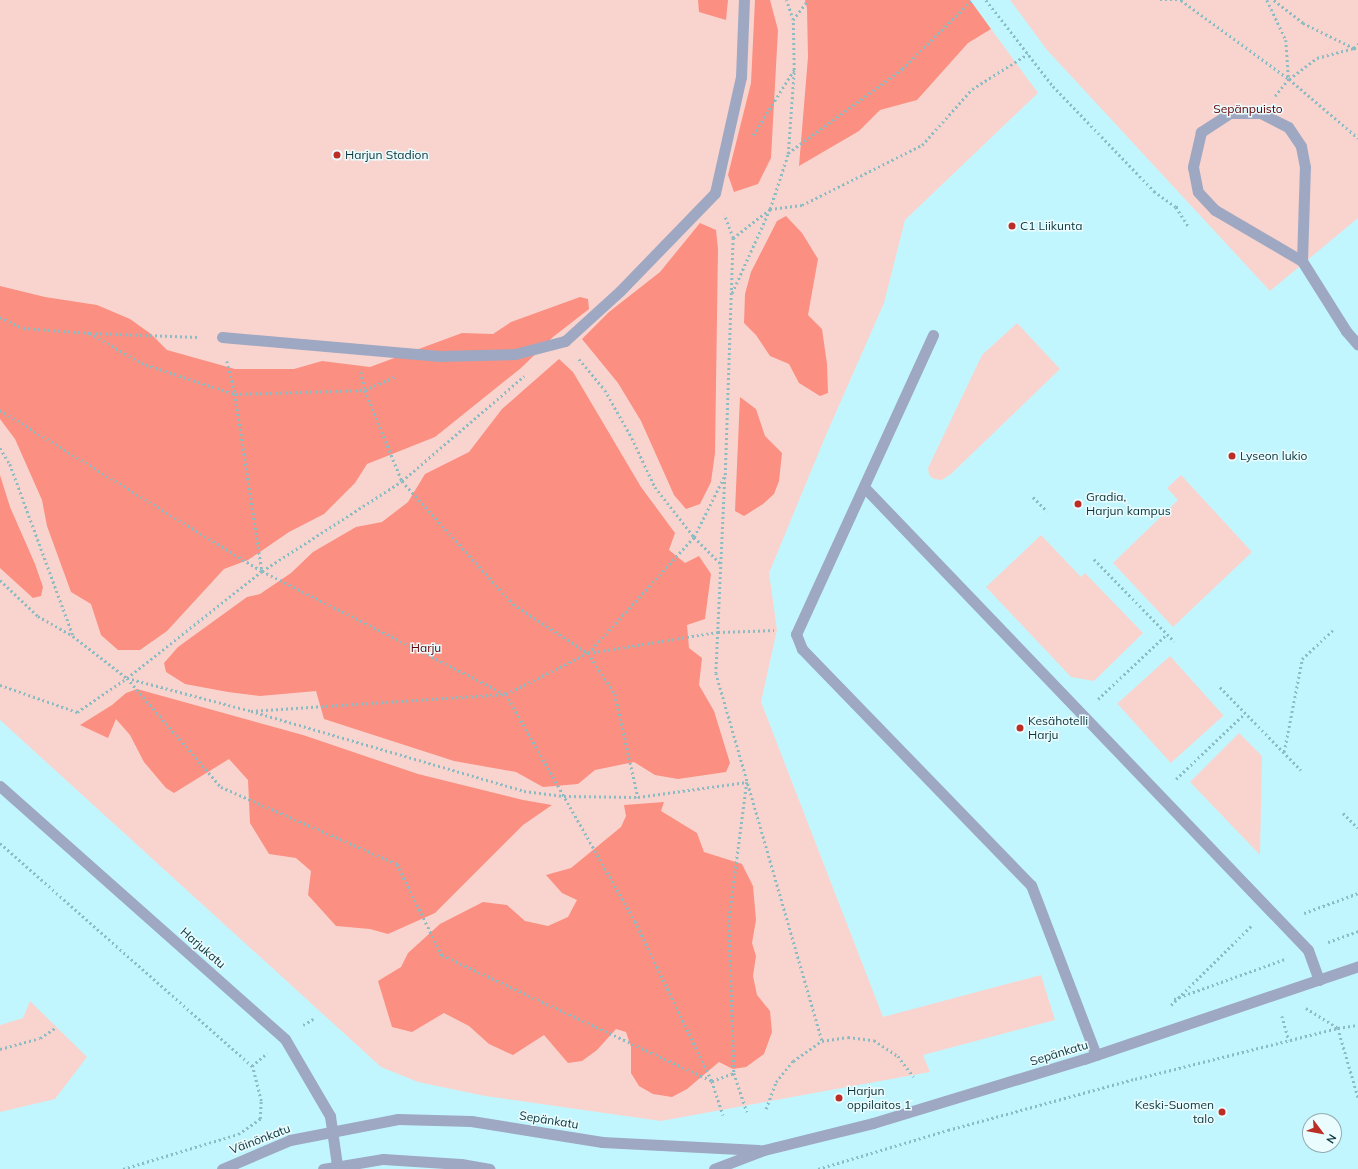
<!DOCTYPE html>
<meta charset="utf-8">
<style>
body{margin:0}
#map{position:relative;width:1358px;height:1169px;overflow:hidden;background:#c2f6fe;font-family:Mulish,sans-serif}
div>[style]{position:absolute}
.green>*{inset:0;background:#f9d4ce;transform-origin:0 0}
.forest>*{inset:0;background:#fb8f81}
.path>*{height:2.5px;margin-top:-1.25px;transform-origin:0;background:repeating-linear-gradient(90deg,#8bbcc3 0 2px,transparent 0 5px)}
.service>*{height:11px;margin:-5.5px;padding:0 5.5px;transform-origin:5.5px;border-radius:5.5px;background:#9ea8c3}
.minor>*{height:11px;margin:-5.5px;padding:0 5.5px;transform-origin:5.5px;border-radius:5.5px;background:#9ea8c3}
.dots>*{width:11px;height:11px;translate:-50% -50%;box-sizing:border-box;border:2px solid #ebfcff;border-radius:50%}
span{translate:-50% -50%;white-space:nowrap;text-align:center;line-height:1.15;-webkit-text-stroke:3px #ebfcff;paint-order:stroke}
.park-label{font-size:12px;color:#630001}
.poi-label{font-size:12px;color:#0a343a}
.left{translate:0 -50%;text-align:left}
.right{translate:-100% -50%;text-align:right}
.street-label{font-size:12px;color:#0a343a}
.north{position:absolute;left:1302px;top:1113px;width:40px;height:40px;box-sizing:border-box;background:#ebfcff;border:1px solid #91acb0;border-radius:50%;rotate:122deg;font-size:11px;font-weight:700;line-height:16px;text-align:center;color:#0a343a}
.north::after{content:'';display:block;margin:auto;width:14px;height:18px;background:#bb2d25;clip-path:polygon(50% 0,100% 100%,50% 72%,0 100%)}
</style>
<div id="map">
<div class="green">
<div style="clip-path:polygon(0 0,970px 0,1038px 93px,905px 220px,884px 303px,826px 435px,769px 573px,777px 630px,761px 702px,883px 1017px,1041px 975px,1055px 1020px,923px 1055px,930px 1072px,661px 1121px,485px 1096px,418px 1082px,381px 1067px,0 720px)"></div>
<div style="clip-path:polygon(1010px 0,1358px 0,1358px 218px,1270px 291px,1047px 50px)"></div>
<div style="clip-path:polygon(1017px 323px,1060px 369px,951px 474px,942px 480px,934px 479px,929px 475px,928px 468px,982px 355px)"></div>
<div style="clip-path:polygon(1181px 475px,1252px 552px,1173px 627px,1113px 563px,1178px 500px,1167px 488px)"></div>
<div style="clip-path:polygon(1041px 535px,1081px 577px,1085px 573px,1143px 633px,1094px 681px,1071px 677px,986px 587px)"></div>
<div style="left:1170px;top:656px;width:80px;height:71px;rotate:48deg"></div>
<div style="clip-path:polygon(1239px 733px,1262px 756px,1260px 855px,1190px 782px)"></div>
<div style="clip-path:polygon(30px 1001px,87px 1057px,55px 1099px,0 1112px,0 1025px,23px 1018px)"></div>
</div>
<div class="forest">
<div style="clip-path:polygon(698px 0,728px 0,726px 20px,699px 12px)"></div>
<div style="clip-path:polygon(755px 0,770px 0,778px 30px,771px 158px,758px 184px,734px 192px,728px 175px,751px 83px)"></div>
<div style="clip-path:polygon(805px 0,970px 0,991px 29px,968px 43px,917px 100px,880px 110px,859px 131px,799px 166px,808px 57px,807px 8px)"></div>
<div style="clip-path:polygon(786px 216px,802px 233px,818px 259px,808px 315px,822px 329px,827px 364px,828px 393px,820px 396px,799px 383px,789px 364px,770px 356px,756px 335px,744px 323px,745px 294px,751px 272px,777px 221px)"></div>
<div style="clip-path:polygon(700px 223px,716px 230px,718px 249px,715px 453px,711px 482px,700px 504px,686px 509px,674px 495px,641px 421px,618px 383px,582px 339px,609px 312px,660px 272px)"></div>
<div style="clip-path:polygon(0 286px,45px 297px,97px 305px,130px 319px,151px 334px,167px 350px,235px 369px,294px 369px,322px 361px,370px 367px,462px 333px,493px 334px,511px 322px,580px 297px,588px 299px,589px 309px,553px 337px,521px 368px,435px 437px,367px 464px,355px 483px,324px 514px,289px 532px,248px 560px,224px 569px,167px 631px,140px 650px,118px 650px,101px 635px,91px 604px,71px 592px,47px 526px,42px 500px,15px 439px,0 419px)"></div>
<div style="clip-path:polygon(559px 359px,573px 372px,641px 487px,675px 533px,669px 550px,685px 563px,699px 556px,711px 574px,705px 619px,687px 625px,689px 648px,702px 658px,699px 685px,714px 711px,730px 763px,726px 772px,678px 779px,655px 775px,634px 762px,595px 770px,578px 784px,543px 787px,516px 772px,454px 761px,324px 719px,316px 691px,260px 696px,228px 692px,185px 684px,166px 672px,164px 663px,178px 647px,247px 597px,260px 594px,291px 573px,313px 552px,356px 527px,382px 522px,408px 502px,425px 474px,469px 452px,502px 409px)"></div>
<div style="clip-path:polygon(740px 397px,756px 409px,765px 436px,782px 453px,779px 481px,774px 494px,763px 504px,744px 516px,735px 511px)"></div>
<div style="clip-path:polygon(0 475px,10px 507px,35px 564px,43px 587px,41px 596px,33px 598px,0 568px)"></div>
<div style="clip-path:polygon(137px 689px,303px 735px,418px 774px,523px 800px,552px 805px,523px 825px,435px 913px,388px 934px,370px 929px,336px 926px,308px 895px,311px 871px,296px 858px,269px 854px,250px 823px,248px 780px,229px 759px,174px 793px,166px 788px,144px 762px,130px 735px,116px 719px,108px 738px,80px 725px,112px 705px,126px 693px)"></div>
<div style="clip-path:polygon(664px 802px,661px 811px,697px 833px,704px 852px,742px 864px,753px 886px,756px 920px,752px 943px,756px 956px,753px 976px,757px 995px,770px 1011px,772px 1032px,764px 1054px,746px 1067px,733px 1069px,719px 1062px,687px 1089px,672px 1097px,653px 1094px,639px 1086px,631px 1073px,631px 1047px,626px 1032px,616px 1029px,597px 1050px,582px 1061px,568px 1063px,544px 1035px,513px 1055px,489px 1044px,469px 1026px,444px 1013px,412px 1032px,392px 1027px,378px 981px,401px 967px,408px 953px,440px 924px,483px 902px,507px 905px,525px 921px,548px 926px,568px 917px,577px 900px,562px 893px,546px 875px,571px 868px,621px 827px,626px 816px,624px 805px)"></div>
</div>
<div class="path">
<div style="left:986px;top:0;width:109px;rotate:52.1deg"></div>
<div style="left:1053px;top:86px;width:146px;rotate:46.1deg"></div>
<div style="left:1154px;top:191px;width:27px;rotate:36deg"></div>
<div style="left:1176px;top:207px;width:5px"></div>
<div style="left:1160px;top:0;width:25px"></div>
<div style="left:1181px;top:0;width:134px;rotate:36.2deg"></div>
<div style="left:1289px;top:79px;width:91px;rotate:40.5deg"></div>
<div style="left:1267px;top:0;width:44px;rotate:64.6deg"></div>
<div style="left:1286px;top:40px;width:39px;rotate:86deg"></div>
<div style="left:1274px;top:0;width:37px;rotate:38deg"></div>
<div style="left:1303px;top:23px;width:57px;rotate:26.1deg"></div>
<div style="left:1354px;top:48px;width:6px;rotate:-45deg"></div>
<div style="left:793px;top:20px;width:25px;rotate:-53deg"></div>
<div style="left:1275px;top:96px;width:22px;rotate:-51deg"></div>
<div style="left:1289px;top:79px;width:35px;rotate:-37deg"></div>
<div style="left:1317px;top:58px;width:38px;rotate:-15deg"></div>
<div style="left:1354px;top:48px;width:4px;rotate:27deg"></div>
<div style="left:753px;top:135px;width:77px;rotate:-57.8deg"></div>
<div style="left:788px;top:153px;width:142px;rotate:-36.4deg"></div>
<div style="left:902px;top:69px;width:98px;rotate:-44.6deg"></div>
<div style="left:1176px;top:207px;width:24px;rotate:57deg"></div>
<div style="left:733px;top:238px;width:47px;rotate:-38.1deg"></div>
<div style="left:770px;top:209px;width:32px;rotate:-7deg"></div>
<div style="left:802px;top:205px;width:134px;rotate:-26.6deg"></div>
<div style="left:922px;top:145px;width:75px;rotate:-48.2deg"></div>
<div style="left:972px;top:89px;width:66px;rotate:-32deg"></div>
<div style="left:732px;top:293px;width:92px;rotate:-65.7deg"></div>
<div style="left:770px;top:209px;width:58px;rotate:-71.9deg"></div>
<div style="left:788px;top:154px;width:84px;rotate:-85.9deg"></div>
<div style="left:794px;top:70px;width:50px;rotate:-91.1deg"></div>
<div style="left:793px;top:20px;width:21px;rotate:-109deg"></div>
<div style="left:0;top:317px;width:25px;rotate:26deg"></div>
<div style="left:23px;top:328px;width:67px;rotate:4.3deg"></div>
<div style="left:90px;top:333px;width:59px;rotate:30.5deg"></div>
<div style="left:141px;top:363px;width:99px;rotate:18.3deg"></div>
<div style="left:235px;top:394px;width:130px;rotate:-1.8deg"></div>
<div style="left:365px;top:390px;width:34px;rotate:-24deg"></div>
<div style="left:90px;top:333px;width:109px;rotate:2.1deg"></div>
<div style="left:579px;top:359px;width:40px;rotate:50deg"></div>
<div style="left:605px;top:390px;width:55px;rotate:60.6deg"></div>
<div style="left:632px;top:438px;width:54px;rotate:64.9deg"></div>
<div style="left:655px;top:487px;width:63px;rotate:52deg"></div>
<div style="left:694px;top:537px;width:38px;rotate:45deg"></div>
<div style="left:227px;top:361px;width:34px;rotate:76deg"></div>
<div style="left:235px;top:394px;width:179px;rotate:81.3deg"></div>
<div style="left:361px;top:372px;width:18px;rotate:77deg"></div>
<div style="left:365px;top:390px;width:98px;rotate:67.9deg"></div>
<div style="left:402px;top:481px;width:166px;rotate:47.9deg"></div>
<div style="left:513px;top:604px;width:90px;rotate:33.2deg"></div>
<div style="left:588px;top:653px;width:49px;rotate:56.6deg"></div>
<div style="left:615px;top:694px;width:106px;rotate:77.4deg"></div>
<div style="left:0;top:410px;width:308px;rotate:31.6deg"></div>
<div style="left:262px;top:571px;width:273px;rotate:26.8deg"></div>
<div style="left:506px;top:694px;width:261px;rotate:60.4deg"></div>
<div style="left:635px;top:921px;width:178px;rotate:64.3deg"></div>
<div style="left:712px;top:1081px;width:36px;rotate:72deg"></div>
<div style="left:0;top:448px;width:19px;rotate:58deg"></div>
<div style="left:10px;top:464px;width:182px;rotate:69.8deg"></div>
<div style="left:725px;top:477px;width:196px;rotate:92.6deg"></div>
<div style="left:716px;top:673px;width:383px;rotate:73.9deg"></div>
<div style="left:1033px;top:497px;width:20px;rotate:45deg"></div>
<div style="left:1094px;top:559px;width:115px;rotate:45.7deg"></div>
<div style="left:0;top:580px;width:52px;rotate:43.5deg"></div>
<div style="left:38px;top:616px;width:40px;rotate:29.7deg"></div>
<div style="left:73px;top:636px;width:68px;rotate:37.9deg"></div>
<div style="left:127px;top:678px;width:144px;rotate:49.2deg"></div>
<div style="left:221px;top:787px;width:192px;rotate:23.6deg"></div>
<div style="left:397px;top:864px;width:102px;rotate:63.7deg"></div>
<div style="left:442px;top:955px;width:298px;rotate:25deg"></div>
<div style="left:712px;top:1081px;width:23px;rotate:-20deg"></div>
<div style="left:588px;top:653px;width:132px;rotate:-9.2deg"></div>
<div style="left:718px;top:632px;width:56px;rotate:-2deg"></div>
<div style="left:127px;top:678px;width:128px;rotate:14.9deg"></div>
<div style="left:251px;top:711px;width:284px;rotate:16.3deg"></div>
<div style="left:524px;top:791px;width:40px;rotate:7.1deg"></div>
<div style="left:564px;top:796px;width:74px;rotate:0.8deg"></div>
<div style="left:638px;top:797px;width:110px;rotate:-7.8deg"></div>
<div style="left:747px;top:782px;width:139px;rotate:97.4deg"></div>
<div style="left:729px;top:920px;width:153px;rotate:88.1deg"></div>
<div style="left:734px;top:1073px;width:41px;rotate:71.6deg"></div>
<div style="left:0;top:685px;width:82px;rotate:19.3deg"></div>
<div style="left:77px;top:712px;width:60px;rotate:-34.2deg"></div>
<div style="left:127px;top:678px;width:172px;rotate:-38.4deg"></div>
<div style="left:262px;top:571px;width:166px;rotate:-32.7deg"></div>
<div style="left:402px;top:481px;width:161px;rotate:-40.7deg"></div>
<div style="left:1220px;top:687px;width:116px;rotate:45.7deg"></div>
<div style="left:1098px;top:699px;width:95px;rotate:-43.3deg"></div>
<div style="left:251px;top:711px;width:256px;rotate:-3.8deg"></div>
<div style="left:506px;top:694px;width:92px;rotate:-26.6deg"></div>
<div style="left:588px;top:653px;width:157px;rotate:-47.6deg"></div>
<div style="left:694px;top:537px;width:69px;rotate:-63.4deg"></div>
<div style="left:725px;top:475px;width:237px;rotate:-88.1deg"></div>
<div style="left:733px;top:238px;width:25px;rotate:-111deg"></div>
<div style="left:1284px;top:752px;width:95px;rotate:-79deg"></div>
<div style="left:1302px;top:659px;width:42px;rotate:-43.1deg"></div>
<div style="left:1176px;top:779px;width:95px;rotate:-43.7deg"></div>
<div style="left:1343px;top:813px;width:21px;rotate:45deg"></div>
<div style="left:0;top:843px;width:337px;rotate:41.5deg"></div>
<div style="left:1304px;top:913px;width:58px;rotate:-20.3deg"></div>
<div style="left:1328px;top:942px;width:32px;rotate:-20deg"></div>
<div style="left:1174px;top:999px;width:118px;rotate:-19.8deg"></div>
<div style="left:1171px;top:1005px;width:114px;rotate:-44.6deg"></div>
<div style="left:1306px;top:1008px;width:38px;rotate:32deg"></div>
<div style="left:1338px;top:1028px;width:72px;rotate:73.8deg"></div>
<div style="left:1282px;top:1016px;width:25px;rotate:74deg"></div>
<div style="left:303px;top:1025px;width:12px;rotate:-31deg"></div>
<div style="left:0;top:1049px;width:41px;rotate:-15.4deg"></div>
<div style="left:40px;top:1038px;width:18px;rotate:-34deg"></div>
<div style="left:766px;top:1109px;width:29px;rotate:-70deg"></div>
<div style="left:776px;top:1082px;width:27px;rotate:-51deg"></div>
<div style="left:793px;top:1061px;width:35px;rotate:-35deg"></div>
<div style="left:822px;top:1041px;width:26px;rotate:-9deg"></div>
<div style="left:848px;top:1037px;width:26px;rotate:7deg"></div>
<div style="left:874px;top:1040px;width:29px;rotate:34deg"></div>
<div style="left:898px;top:1056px;width:26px;rotate:53deg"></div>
<div style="left:123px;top:1169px;width:120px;rotate:-16.9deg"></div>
<div style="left:238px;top:1134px;width:27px;rotate:-34deg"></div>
<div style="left:260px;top:1119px;width:18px;rotate:-87deg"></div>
<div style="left:261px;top:1101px;width:36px;rotate:-104deg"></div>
<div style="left:252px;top:1066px;width:20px;rotate:-41deg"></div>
<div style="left:818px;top:1169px;width:136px;rotate:-16.7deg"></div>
<div style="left:948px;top:1130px;width:194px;rotate:-15.3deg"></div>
<div style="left:1135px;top:1079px;width:209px;rotate:-14.1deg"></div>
<div style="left:1338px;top:1028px;width:20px;rotate:-9deg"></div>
</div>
<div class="service">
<div style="left:1302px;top:261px;width:94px;rotate:-88.2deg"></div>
<div style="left:1305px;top:167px;width:21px;rotate:-101deg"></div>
<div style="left:1301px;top:146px;width:23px;rotate:-124deg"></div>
<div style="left:1288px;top:127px;width:30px;rotate:-153deg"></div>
<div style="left:1261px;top:113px;width:31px;rotate:180deg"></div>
<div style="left:1230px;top:113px;width:35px;rotate:147deg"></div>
<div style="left:1201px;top:132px;width:36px;rotate:103deg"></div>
<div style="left:1193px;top:167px;width:25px;rotate:79deg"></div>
<div style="left:1198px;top:192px;width:25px;rotate:47deg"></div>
<div style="left:1215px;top:210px;width:101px;rotate:30.4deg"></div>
<div style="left:1302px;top:261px;width:83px;rotate:57.8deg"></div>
<div style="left:1346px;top:331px;width:18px;rotate:49deg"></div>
<div style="left:933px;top:335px;width:329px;rotate:114.6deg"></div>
<div style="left:796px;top:634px;width:16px;rotate:68deg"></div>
<div style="left:802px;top:649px;width:329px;rotate:45.9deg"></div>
<div style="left:1031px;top:885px;width:182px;rotate:69.1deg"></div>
<div style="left:222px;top:337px;width:219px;rotate:5deg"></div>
<div style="left:440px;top:356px;width:75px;rotate:-1.5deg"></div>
<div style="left:515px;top:354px;width:52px;rotate:-14.6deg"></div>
<div style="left:565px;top:341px;width:74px;rotate:-42.3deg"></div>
<div style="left:620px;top:291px;width:136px;rotate:-45.9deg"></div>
<div style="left:715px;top:193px;width:119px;rotate:-77.4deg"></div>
<div style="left:741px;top:77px;width:77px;rotate:-87.8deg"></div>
<div style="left:864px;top:487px;width:641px;rotate:46.2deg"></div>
<div style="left:1308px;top:950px;width:32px;rotate:70deg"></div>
</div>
<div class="minor">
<div style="left:0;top:786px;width:381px;rotate:41.6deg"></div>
<div style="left:285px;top:1039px;width:89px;rotate:59.7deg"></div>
<div style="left:330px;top:1116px;width:49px;rotate:81.9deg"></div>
<div style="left:222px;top:1169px;width:74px;rotate:-23.1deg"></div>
<div style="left:290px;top:1140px;width:110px;rotate:-11deg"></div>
<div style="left:398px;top:1119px;width:73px;rotate:1.6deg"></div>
<div style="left:471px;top:1121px;width:133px;rotate:9.1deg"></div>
<div style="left:602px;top:1142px;width:157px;rotate:2.9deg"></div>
<div style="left:323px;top:1169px;width:61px;rotate:-9.5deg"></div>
<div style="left:383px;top:1159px;width:78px;rotate:3.7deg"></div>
<div style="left:461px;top:1164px;width:29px;rotate:10deg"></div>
<div style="left:714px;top:1169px;width:53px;rotate:-20.8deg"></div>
<div style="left:764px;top:1150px;width:112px;rotate:-13.9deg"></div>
<div style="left:873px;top:1123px;width:220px;rotate:-16.9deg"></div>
<div style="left:1084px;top:1059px;width:289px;rotate:-18.7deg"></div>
</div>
<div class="dots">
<div style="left:337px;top:155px;background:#bb2d25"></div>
<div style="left:1012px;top:226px;background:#bb2d25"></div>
<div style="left:1232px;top:456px;background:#bb2d25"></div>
<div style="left:1078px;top:504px;background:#bb2d25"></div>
<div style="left:1020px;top:728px;background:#bb2d25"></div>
<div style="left:839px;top:1098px;background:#bb2d25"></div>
<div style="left:1222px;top:1112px;background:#bb2d25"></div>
</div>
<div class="park-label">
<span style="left:1248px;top:109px">Sepänpuisto</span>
<span style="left:426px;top:648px">Harju</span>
</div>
<div class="poi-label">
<span class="left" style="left:345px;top:155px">Harjun Stadion</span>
<span class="left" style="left:1020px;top:226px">C1 Liikunta</span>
<span class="left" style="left:1240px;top:456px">Lyseon lukio</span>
<span class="left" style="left:1086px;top:504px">Gradia,<br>Harjun kampus</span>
<span class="left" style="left:1028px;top:728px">Kesähotelli<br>Harju</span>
<span class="left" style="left:847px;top:1098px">Harjun<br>oppilaitos 1</span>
<span class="right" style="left:1214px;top:1112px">Keski-Suomen<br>talo</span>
</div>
<div class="street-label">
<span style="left:203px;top:948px;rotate:41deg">Harjukatu</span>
<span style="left:1059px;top:1053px;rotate:-17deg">Sepänkatu</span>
<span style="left:549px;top:1120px;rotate:9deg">Sepänkatu</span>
<span style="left:260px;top:1139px;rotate:-21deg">Väinönkatu</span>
</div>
<div class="north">N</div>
</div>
